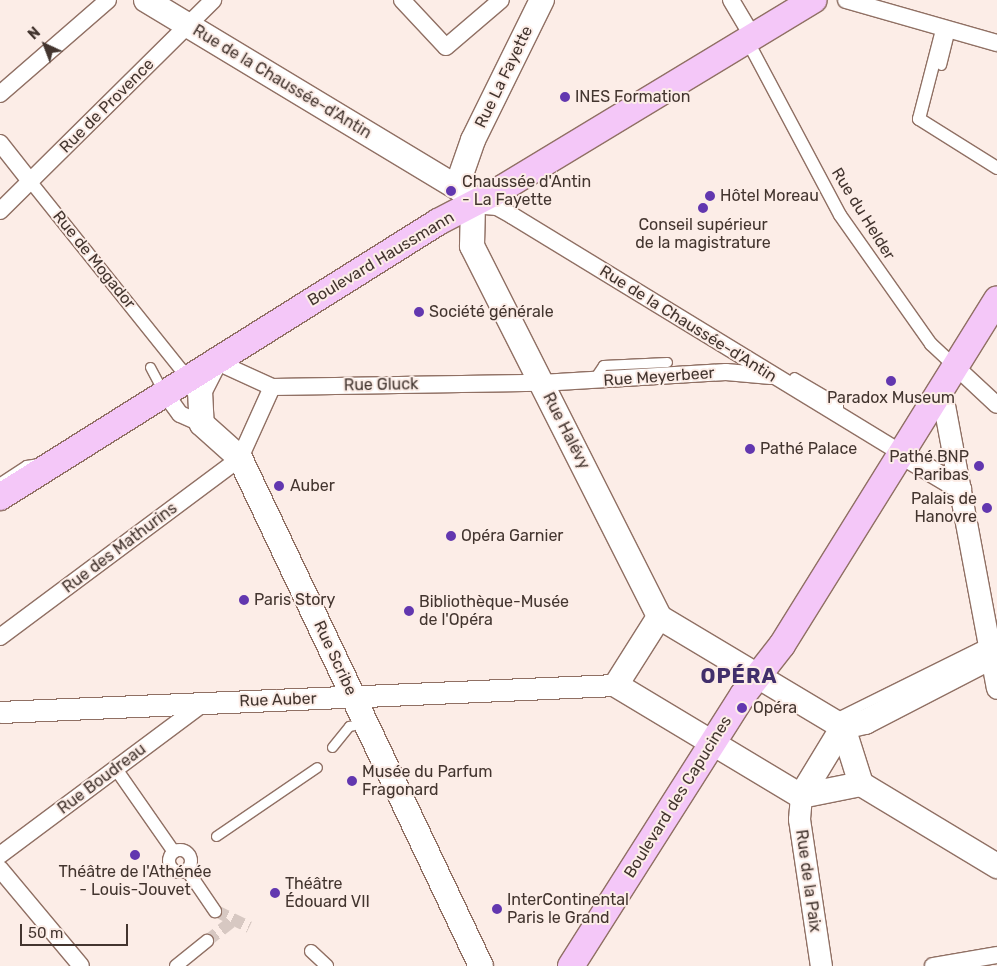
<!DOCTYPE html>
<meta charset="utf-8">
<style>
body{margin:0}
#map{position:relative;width:997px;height:966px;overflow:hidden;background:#fcede7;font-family:Rubik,sans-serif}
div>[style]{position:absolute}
.pedestrian-tunnel>*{height:12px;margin-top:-6px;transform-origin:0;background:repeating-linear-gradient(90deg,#d7c8c2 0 12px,transparent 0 18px)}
.roads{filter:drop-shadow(1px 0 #907064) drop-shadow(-1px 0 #907064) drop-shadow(0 1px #907064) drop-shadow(0 -1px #907064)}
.service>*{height:9px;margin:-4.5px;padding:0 4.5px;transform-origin:4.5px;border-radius:4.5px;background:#fff}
.pedestrian>*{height:12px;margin:-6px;padding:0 6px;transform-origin:6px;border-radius:6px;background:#fff}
.pedestrian>.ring{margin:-6px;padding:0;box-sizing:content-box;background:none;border:12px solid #fff;border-radius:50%}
.minor>*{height:16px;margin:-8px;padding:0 8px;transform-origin:8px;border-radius:8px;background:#fff}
.tertiary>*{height:21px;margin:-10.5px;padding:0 10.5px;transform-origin:10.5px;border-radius:10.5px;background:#fff}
.secondary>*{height:24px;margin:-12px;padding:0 12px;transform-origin:12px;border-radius:12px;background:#fff}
.primary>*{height:26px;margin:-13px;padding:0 13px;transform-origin:13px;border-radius:13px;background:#f4c7f8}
.dots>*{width:14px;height:14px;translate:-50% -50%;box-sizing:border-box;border:2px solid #fcede7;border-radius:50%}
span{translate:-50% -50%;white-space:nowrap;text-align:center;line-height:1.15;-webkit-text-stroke:4px #fcede7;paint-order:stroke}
.street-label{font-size:16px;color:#43352f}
.poi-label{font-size:16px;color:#43352f}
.left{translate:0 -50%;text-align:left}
.right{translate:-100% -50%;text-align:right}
.district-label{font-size:21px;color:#412f6b;font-weight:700;letter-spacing:1px}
.north{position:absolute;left:20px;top:20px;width:50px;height:50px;-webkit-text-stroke:4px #fcede7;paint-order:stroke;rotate:317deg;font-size:14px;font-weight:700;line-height:20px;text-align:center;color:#43352f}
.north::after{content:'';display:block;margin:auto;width:18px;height:22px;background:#43352f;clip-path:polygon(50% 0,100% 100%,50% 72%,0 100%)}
.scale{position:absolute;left:20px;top:924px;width:108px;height:22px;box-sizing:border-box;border:2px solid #43352f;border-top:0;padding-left:6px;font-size:15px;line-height:18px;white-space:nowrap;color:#43352f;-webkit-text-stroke:4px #fcede7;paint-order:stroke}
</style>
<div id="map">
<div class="pedestrian-tunnel">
<div style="left:216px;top:911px;width:37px;rotate:26deg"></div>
<div style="left:207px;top:941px;width:34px;rotate:-38deg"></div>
</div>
<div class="roads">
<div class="service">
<div style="left:941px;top:65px;width:34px;rotate:-76deg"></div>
<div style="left:150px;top:367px;width:27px;rotate:62deg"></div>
<div style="left:794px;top:377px;width:51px;rotate:30.6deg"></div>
<div style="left:838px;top:403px;width:12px;rotate:90deg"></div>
<div style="left:593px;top:380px;width:18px;rotate:-56deg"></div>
<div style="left:603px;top:365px;width:64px;rotate:-2.7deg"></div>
<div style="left:0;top:482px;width:31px;rotate:-33deg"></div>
<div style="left:26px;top:465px;width:13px;rotate:-9deg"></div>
<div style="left:837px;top:717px;width:169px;rotate:-26.3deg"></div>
<div style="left:332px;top:747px;width:27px;rotate:-51deg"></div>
<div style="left:349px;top:726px;width:15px;rotate:-11deg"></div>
<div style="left:216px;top:836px;width:122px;rotate:-34.3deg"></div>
</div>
<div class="pedestrian">
<div style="left:942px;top:30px;width:92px;rotate:104.5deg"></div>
<div style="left:919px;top:119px;width:92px;rotate:32.1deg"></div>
<div style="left:747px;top:40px;width:198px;rotate:62deg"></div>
<div style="left:840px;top:215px;width:158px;rotate:54.8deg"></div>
<div style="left:931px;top:344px;width:33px;rotate:43deg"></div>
<div style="left:30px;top:181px;width:253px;rotate:51.3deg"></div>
<div style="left:116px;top:769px;width:101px;rotate:55.1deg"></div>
<div class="ring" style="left:169px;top:850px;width:10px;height:10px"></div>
<div style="left:187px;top:870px;width:50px;rotate:55.7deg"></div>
<div style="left:311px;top:951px;width:22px;rotate:43deg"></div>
<div style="left:176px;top:966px;width:40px;rotate:-39deg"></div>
</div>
<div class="minor">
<div style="left:402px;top:0;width:64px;rotate:46.9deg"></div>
<div style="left:446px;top:47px;width:72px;rotate:-40.5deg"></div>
<div style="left:731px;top:0;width:43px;rotate:59.3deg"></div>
<div style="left:846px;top:0;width:157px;rotate:15.9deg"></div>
<div style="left:0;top:94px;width:143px;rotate:-41deg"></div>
<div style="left:0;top:143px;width:48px;rotate:51.7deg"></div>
<div style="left:473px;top:205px;width:24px;rotate:5deg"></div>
<div style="left:497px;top:207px;width:18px;rotate:29deg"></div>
<div style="left:513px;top:216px;width:455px;rotate:31.4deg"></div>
<div style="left:0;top:211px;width:300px;rotate:-44.7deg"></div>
<div style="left:215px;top:361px;width:63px;rotate:24.5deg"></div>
<div style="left:272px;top:387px;width:269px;rotate:-0.9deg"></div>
<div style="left:541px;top:383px;width:185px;rotate:-3.4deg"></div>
<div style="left:726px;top:372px;width:45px;rotate:5.1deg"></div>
<div style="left:955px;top:366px;width:57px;rotate:42.9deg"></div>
<div style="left:164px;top:392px;width:27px;rotate:54deg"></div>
<div style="left:180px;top:414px;width:24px;rotate:24deg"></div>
<div style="left:0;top:637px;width:299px;rotate:-36.7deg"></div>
<div style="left:240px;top:458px;width:78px;rotate:-65.7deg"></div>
<div style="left:0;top:855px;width:254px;rotate:-36.7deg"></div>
<div style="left:0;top:869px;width:126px;rotate:50.1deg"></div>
<div style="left:933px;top:966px;width:65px;rotate:-9.8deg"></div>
</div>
<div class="tertiary">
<div style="left:941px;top:389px;width:304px;rotate:79.4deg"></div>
<div style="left:901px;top:453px;width:69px;rotate:30.7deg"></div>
<div style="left:0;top:712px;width:617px;rotate:-2.51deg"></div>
<div style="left:801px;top:796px;width:23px;rotate:95deg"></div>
<div style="left:799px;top:819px;width:149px;rotate:81.5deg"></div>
</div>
<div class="secondary">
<div style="left:146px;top:0;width:368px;rotate:31.1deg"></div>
<div style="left:461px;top:190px;width:19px;rotate:51deg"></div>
<div style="left:473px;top:205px;width:41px;rotate:91.4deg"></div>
<div style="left:472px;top:246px;width:415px;rotate:63.2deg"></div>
<div style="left:457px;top:186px;width:49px;rotate:-70.8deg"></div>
<div style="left:473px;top:140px;width:156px;rotate:-63.8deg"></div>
<div style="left:215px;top:361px;width:34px;rotate:117deg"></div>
<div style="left:200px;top:391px;width:33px;rotate:87deg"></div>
<div style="left:202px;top:424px;width:51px;rotate:41.8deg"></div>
<div style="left:240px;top:458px;width:562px;rotate:64.62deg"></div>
<div style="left:659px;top:617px;width:80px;rotate:122.3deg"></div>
<div style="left:616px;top:685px;width:216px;rotate:31deg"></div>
<div style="left:801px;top:796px;width:61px;rotate:-11.3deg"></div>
<div style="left:659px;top:617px;width:214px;rotate:30.9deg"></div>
<div style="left:843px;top:727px;width:60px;rotate:72.5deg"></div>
<div style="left:861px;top:784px;width:159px;rotate:31.1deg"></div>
<div style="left:801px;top:796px;width:81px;rotate:-58.7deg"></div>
<div style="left:843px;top:727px;width:23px;rotate:-13deg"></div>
<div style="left:865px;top:722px;width:148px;rotate:-27.3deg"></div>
</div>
<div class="primary">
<div style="left:0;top:497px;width:517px;rotate:-32.12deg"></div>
<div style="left:438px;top:222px;width:73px;rotate:-27.6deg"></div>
<div style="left:503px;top:188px;width:363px;rotate:-31.2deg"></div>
<div style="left:571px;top:966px;width:321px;rotate:-57.6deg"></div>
<div style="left:743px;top:695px;width:63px;rotate:-52deg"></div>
<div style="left:782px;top:645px;width:407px;rotate:-58.1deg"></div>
</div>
</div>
<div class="dots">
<div style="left:565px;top:97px;background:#6237af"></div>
<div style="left:451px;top:191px;background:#6237af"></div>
<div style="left:710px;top:196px;background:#6237af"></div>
<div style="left:703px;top:208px;background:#6237af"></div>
<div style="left:419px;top:312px;background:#6237af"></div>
<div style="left:891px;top:381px;background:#6237af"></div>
<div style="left:750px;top:449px;background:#6237af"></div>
<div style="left:979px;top:466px;background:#6237af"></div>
<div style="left:279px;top:486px;background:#6237af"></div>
<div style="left:987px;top:508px;background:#6237af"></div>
<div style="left:451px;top:536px;background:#6237af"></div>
<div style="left:244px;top:600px;background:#6237af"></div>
<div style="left:409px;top:611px;background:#6237af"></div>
<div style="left:742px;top:708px;background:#6237af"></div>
<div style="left:352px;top:781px;background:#6237af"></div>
<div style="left:135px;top:855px;background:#6237af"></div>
<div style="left:275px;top:893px;background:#6237af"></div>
<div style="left:497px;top:909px;background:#6237af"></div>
</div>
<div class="street-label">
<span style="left:504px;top:77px;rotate:-64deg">Rue La Fayette</span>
<span style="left:282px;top:82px;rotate:31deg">Rue de la Chaussée-d'Antin</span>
<span style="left:107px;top:106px;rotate:-45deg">Rue de Provence</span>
<span style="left:863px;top:214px;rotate:58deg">Rue du Helder</span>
<span style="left:381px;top:259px;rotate:-31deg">Boulevard Haussmann</span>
<span style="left:94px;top:260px;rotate:51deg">Rue de Mogador</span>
<span style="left:688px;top:324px;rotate:32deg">Rue de la Chaussée-d'Antin</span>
<span style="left:659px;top:377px;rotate:-4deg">Rue Meyerbeer</span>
<span style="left:381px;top:385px;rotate:-1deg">Rue Gluck</span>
<span style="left:566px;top:431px;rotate:63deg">Rue Halévy</span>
<span style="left:120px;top:548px;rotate:-37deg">Rue des Mathurins</span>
<span style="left:335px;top:658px;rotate:65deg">Rue Scribe</span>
<span style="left:278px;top:700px;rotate:-2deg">Rue Auber</span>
<span style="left:102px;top:779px;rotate:-37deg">Rue Boudreau</span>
<span style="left:678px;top:797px;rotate:-58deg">Boulevard des Capucines</span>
<span style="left:808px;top:881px;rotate:82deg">Rue de la Paix</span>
</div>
<div class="poi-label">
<span class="left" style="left:575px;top:97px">INES Formation</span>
<span class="left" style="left:462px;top:191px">Chaussée d'Antin<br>- La Fayette</span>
<span class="left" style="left:720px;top:196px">Hôtel Moreau</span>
<span style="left:703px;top:234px">Conseil supérieur<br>de la magistrature</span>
<span class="left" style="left:429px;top:312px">Société générale</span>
<span style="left:891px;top:398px">Paradox Museum</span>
<span class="left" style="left:760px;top:449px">Pathé Palace</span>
<span class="right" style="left:969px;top:466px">Pathé BNP<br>Paribas</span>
<span class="left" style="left:290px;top:486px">Auber</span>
<span class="right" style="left:977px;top:508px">Palais de<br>Hanovre</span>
<span class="left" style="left:461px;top:536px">Opéra Garnier</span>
<span class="left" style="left:254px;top:600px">Paris Story</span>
<span class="left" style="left:419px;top:611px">Bibliothèque-Musée<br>de l'Opéra</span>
<span class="left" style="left:753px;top:708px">Opéra</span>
<span class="left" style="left:362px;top:781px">Musée du Parfum<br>Fragonard</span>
<span style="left:135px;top:881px">Théâtre de l'Athénée<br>- Louis-Jouvet</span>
<span class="left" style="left:285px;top:893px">Théâtre<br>Édouard VII</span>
<span class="left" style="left:507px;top:909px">InterContinental<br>Paris le Grand</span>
</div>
<div class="district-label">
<span style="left:739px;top:676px">OPÉRA</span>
</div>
<div class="north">N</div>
<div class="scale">50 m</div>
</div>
